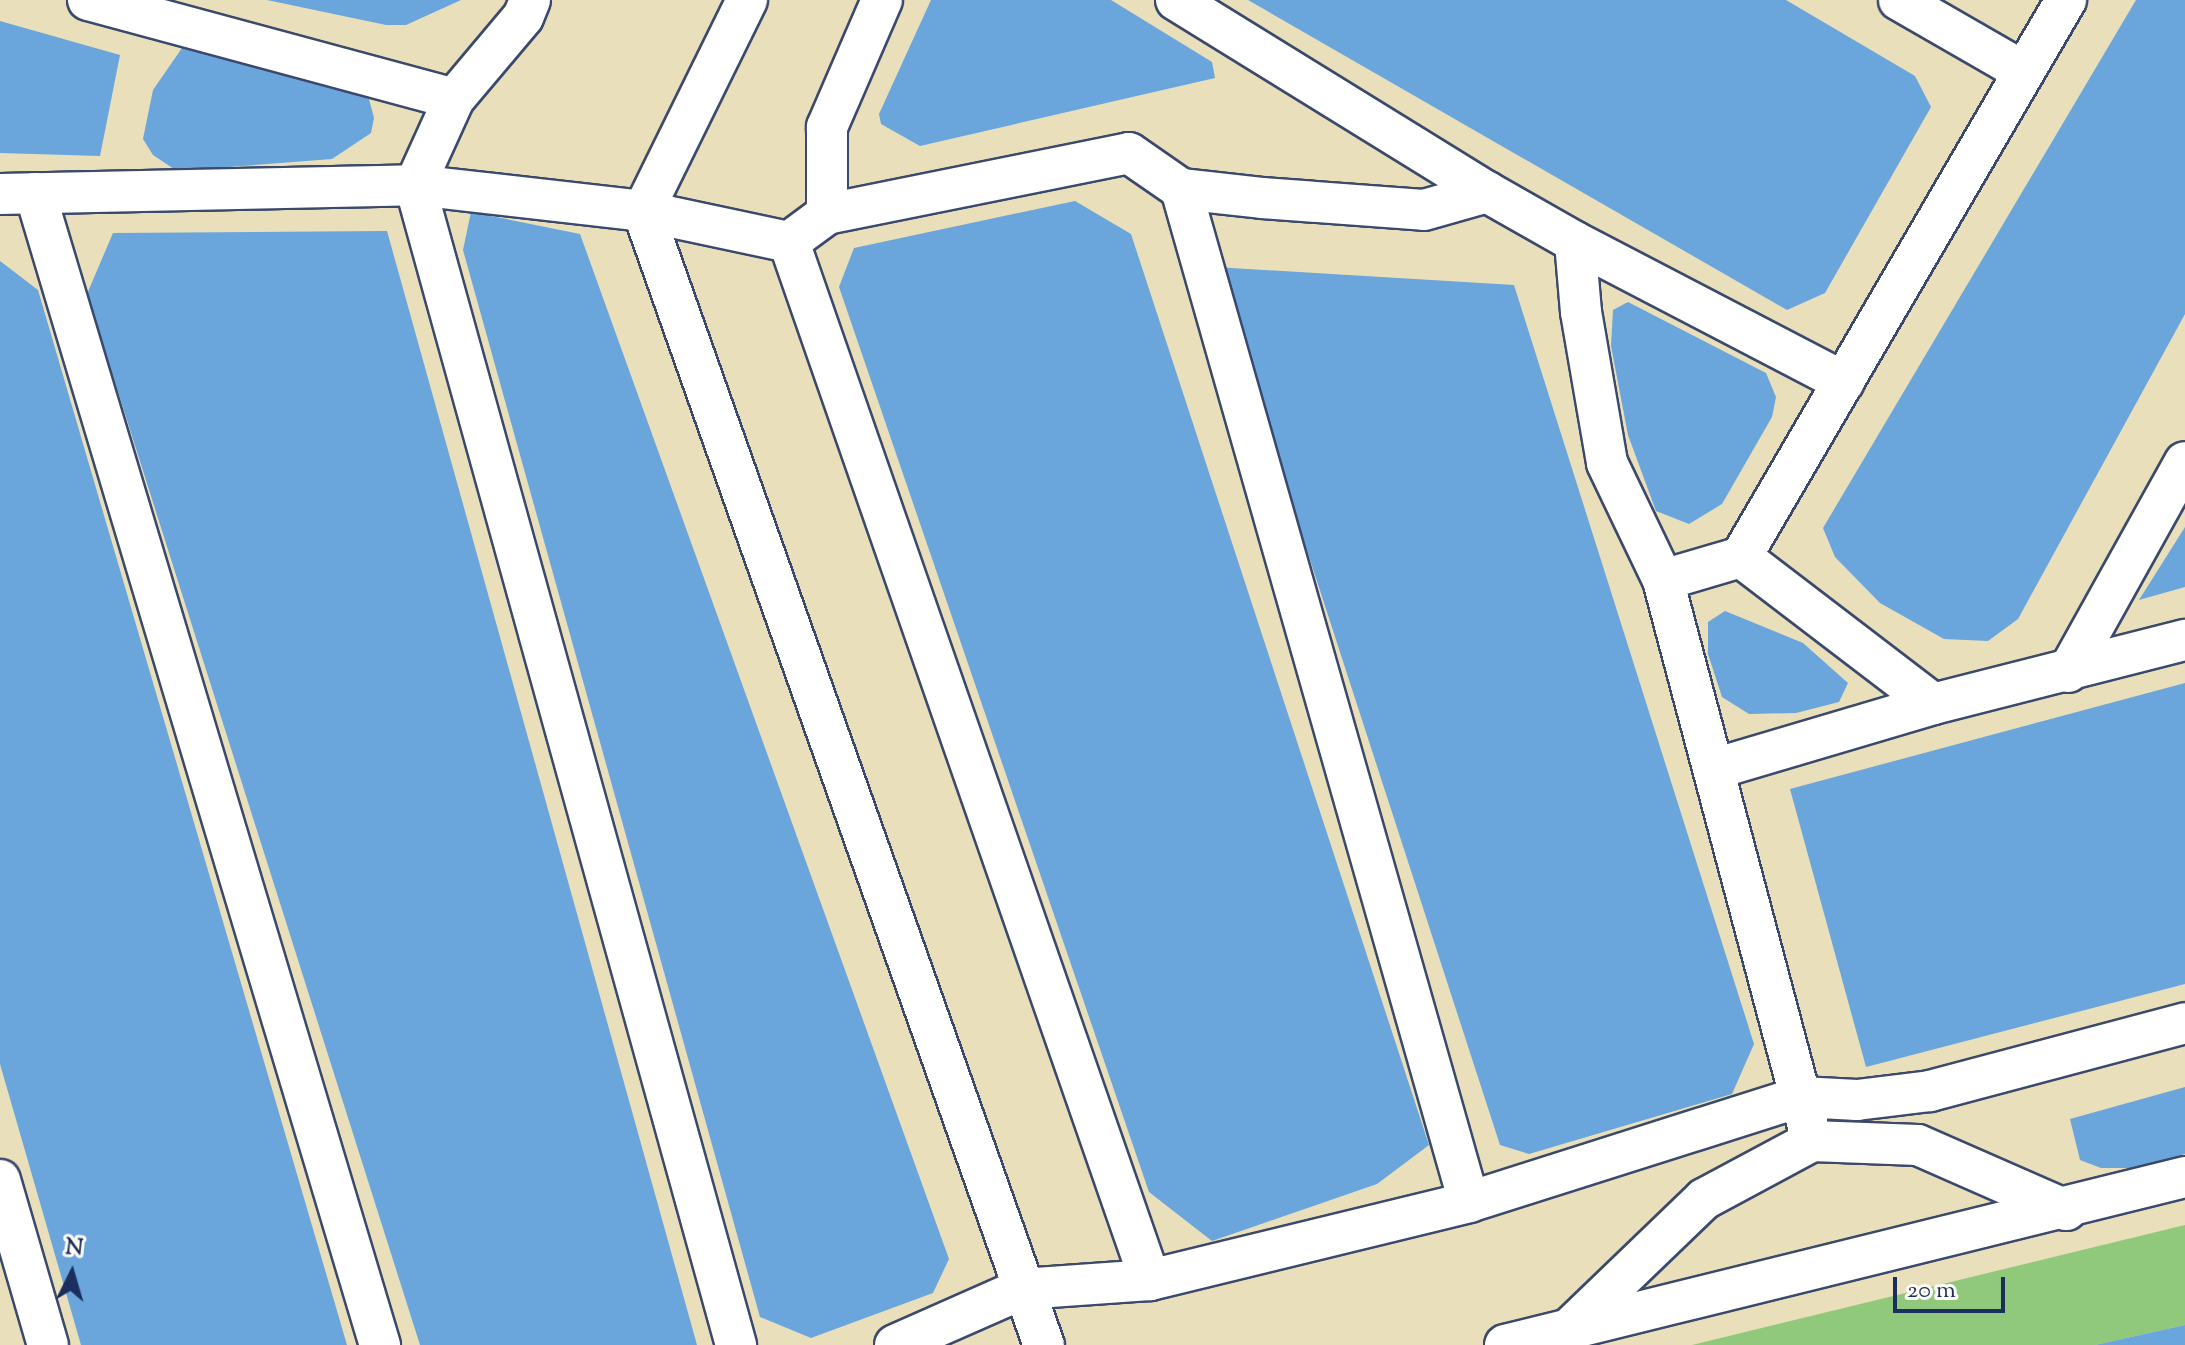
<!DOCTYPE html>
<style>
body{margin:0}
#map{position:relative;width:2185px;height:1345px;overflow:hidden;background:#e9dfbb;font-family:"Sorts Mill Goudy",serif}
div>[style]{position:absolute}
.green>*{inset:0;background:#91c97c}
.water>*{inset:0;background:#6aa5db}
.roads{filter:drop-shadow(2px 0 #3a496c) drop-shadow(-2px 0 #3a496c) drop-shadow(0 2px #3a496c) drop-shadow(0 -2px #3a496c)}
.minor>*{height:40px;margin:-20px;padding:0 20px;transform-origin:20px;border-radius:20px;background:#fff}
span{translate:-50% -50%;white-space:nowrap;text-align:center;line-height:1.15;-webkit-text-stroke:6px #fdfcf7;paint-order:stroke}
.north{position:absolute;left:32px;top:1233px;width:80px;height:80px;-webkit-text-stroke:6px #fdfcf7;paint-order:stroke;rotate:5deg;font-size:22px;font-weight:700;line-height:32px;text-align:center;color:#1b2f5e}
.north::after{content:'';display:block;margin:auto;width:28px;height:36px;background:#1b2f5e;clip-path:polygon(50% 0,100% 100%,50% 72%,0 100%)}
.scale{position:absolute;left:1893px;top:1277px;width:112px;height:36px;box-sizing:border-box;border:4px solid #1b2f5e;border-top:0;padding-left:10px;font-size:24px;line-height:28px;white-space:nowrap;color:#1b2f5e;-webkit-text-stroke:6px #fdfcf7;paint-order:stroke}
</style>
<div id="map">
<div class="green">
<div style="clip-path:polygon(2185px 1225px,2185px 1325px,2095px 1345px,1692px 1345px)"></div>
</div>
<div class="water">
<div style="clip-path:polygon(267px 0,461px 0,406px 25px,386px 25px)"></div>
<div style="clip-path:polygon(931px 0,1111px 0,1212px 62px,1215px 78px,920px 146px,881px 124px,879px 114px)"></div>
<div style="clip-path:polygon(1248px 0,1786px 0,1915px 76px,1931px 107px,1825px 293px,1787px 310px)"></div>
<div style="clip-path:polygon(2136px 0,2185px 0,2185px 314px,2018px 619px,1988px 641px,1944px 639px,1880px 603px,1835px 557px,1823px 528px)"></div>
<div style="clip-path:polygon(0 21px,120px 55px,100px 156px,0 153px)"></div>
<div style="clip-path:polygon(182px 48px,331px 84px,369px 99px,374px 118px,371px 133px,332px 159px,177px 171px,153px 155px,143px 139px,153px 90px)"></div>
<div style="clip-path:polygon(1075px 201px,1131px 234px,1429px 1145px,1377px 1184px,1212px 1241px,1149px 1192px,839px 287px,854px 248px)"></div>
<div style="clip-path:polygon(471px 212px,580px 234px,949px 1259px,933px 1293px,811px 1338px,760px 1317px,463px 250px)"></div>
<div style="clip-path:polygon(387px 231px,697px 1345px,420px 1345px,87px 294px,113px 233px)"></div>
<div style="clip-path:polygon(0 261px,38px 290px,347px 1345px,81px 1345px,0 1064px)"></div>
<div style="clip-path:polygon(1215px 267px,1514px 285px,1754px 1044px,1732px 1094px,1529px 1154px,1500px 1145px)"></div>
<div style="clip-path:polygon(1628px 302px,1766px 373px,1776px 397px,1772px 417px,1722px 504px,1689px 524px,1656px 511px,1628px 435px,1611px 346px,1613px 310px)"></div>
<div style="clip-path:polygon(2185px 527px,2185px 587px,2139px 600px)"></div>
<div style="clip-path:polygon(1725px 611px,1803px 643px,1848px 683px,1839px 702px,1796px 713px,1749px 714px,1722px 697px,1708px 654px,1708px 622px)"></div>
<div style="clip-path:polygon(2185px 683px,2185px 984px,1866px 1067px,1790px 789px)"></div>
<div style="clip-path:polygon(2185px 1087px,2185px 1154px,2136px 1168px,2101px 1168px,2080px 1160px,2070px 1119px)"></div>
<div style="clip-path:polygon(2185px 1325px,2185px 1345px,2095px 1345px)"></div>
</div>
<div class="roads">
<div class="minor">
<div style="left:88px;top:0;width:379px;rotate:15.1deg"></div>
<div style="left:530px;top:0;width:18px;rotate:112deg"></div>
<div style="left:523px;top:17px;width:107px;rotate:130.1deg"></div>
<div style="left:454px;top:99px;width:94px;rotate:114.4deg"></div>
<div style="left:415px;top:185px;width:1204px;rotate:74.53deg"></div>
<div style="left:747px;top:0;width:235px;rotate:116.2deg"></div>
<div style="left:643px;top:211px;width:1203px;rotate:70.53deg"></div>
<div style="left:1176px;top:0;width:365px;rotate:31.7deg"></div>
<div style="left:1899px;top:0;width:144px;rotate:29.9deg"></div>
<div style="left:1181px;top:189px;width:1053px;rotate:74.13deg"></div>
<div style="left:35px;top:193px;width:1203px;rotate:73.33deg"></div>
<div style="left:0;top:194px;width:415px;rotate:-1.2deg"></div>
<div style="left:415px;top:185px;width:229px;rotate:6.5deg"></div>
<div style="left:643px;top:211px;width:149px;rotate:12deg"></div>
<div style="left:789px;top:242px;width:47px;rotate:-36.4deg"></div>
<div style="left:827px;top:214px;width:308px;rotate:-11.4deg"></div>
<div style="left:1129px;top:153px;width:63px;rotate:34.7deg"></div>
<div style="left:1181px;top:189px;width:81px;rotate:6.3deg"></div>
<div style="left:1262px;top:198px;width:162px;rotate:4.2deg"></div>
<div style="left:1424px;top:210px;width:66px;rotate:-15.9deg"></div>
<div style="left:1487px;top:192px;width:101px;rotate:29.6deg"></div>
<div style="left:1575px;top:242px;width:70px;rotate:85.1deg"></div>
<div style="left:1581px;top:312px;width:153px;rotate:80.2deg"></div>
<div style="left:1607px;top:463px;width:130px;rotate:64.4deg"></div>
<div style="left:1663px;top:580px;width:580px;rotate:75.13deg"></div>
<div style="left:827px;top:214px;width:87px;rotate:-90deg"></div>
<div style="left:827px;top:127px;width:138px;rotate:-66.6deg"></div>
<div style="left:789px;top:242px;width:1099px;rotate:70.82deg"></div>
<div style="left:1575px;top:242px;width:303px;rotate:27.5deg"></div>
<div style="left:1741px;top:557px;width:645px;rotate:-59.74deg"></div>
<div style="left:1663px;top:580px;width:81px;rotate:-16.4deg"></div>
<div style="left:1741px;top:557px;width:242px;rotate:37.4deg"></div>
<div style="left:2068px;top:672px;width:240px;rotate:-60.9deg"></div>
<div style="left:1714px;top:769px;width:228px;rotate:-16.5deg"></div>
<div style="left:1933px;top:704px;width:260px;rotate:-14.3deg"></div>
<div style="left:0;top:1180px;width:172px;rotate:73.8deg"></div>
<div style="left:1570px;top:1328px;width:186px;rotate:-43.9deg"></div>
<div style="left:1704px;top:1199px;width:123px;rotate:-28.2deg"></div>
<div style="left:1812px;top:1141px;width:106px;rotate:2.2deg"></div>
<div style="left:1918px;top:1145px;width:162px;rotate:23.7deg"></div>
<div style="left:895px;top:1345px;width:139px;rotate:-23.8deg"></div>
<div style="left:1022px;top:1289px;width:128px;rotate:-4deg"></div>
<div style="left:1150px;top:1280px;width:328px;rotate:-13.7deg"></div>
<div style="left:1469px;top:1202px;width:348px;rotate:-17.6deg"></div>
<div style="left:1801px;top:1097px;width:56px;rotate:3.1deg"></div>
<div style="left:1857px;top:1100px;width:74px;rotate:-7deg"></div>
<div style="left:1930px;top:1091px;width:264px;rotate:-14.9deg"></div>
<div style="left:1505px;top:1345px;width:700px;rotate:-13.88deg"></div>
</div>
</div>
<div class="north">N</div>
<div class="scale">20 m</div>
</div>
